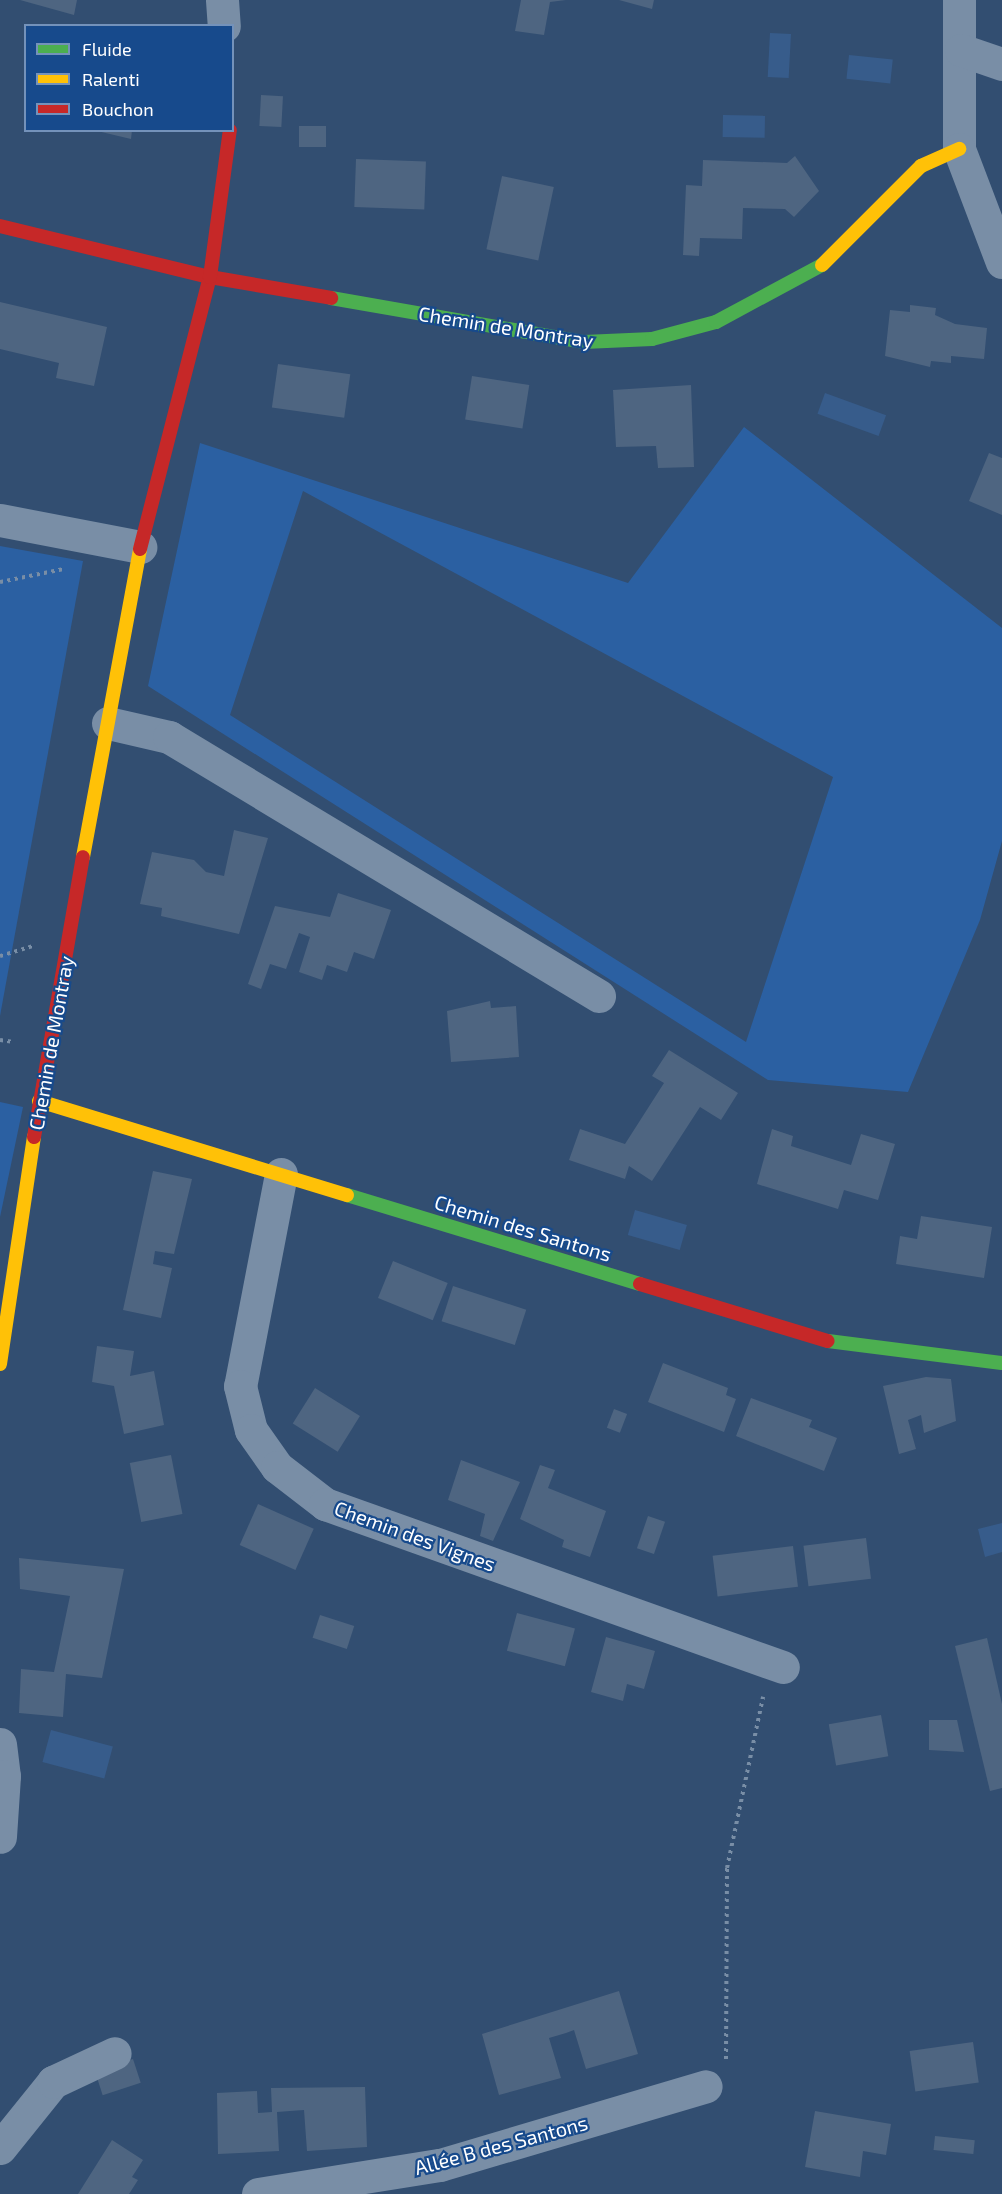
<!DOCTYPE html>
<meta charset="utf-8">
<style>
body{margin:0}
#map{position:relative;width:1002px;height:2194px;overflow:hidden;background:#324e71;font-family:"Exo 2",sans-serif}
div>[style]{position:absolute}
.green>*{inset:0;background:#2b60a2}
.water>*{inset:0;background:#375c8b;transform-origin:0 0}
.building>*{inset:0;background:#4e6581;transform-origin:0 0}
.path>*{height:4px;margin-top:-2px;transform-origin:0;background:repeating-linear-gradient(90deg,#798ea6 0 3px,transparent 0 7.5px)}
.street>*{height:33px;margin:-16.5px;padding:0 16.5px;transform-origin:16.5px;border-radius:16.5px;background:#798ea6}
.fast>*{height:14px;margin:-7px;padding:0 7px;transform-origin:7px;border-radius:7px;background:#4caf50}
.slow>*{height:14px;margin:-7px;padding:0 7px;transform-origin:7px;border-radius:7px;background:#ffc107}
.jam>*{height:14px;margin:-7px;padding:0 7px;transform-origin:7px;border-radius:7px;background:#c62828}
span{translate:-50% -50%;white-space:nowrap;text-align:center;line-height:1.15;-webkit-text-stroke:4.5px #174a8c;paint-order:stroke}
.street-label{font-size:20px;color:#fff}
.legend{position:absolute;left:24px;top:24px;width:210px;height:108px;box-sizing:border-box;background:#174a8c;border:2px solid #7492ba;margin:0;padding:8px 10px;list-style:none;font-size:18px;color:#fff}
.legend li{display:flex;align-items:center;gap:12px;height:30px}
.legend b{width:30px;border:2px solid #7492ba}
</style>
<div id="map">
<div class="green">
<div style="clip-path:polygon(evenodd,744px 427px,1002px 628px,1002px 841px,980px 920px,908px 1092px,768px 1080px,148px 686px,200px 443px,628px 583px,744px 427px,303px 491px,833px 777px,746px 1042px,230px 715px,303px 491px)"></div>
<div style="clip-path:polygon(0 546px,83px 561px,0 1016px)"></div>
<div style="clip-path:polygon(0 1102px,23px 1107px,0 1217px)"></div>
</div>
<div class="water">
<div style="left:770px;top:33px;width:21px;height:44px;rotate:3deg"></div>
<div style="left:849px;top:55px;width:44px;height:24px;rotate:6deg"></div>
<div style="left:723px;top:115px;width:42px;height:22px;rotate:1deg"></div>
<div style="left:825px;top:393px;width:65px;height:22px;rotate:20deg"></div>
<div style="left:635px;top:1210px;width:54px;height:26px;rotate:16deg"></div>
<div style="clip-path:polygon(1002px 1523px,1002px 1552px,985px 1557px,978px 1529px)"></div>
<div style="left:51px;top:1730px;width:64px;height:33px;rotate:15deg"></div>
</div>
<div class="building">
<div style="clip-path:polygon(20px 0,77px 0,74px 15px)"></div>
<div style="clip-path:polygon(521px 0,566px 0,550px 2px,544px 35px,515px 31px)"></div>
<div style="clip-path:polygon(619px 0,654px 0,652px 9px)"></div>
<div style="left:261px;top:95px;width:22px;height:31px;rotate:3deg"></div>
<div style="left:299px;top:126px;width:27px;height:21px"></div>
<div style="clip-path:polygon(93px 130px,132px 130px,131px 139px)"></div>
<div style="clip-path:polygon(795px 156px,819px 191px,794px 217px,785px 209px,743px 208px,742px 239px,700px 238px,699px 256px,683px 255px,686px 185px,702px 186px,703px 160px,787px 163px)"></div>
<div style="left:356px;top:159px;width:70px;height:48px;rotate:2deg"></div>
<div style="left:502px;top:176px;width:53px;height:75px;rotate:12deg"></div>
<div style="clip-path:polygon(0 302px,107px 327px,94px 386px,56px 378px,59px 363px,0 349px)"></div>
<div style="clip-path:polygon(910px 305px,936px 308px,935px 315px,955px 324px,987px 328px,984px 359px,951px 356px,951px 363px,931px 361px,930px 367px,885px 356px,890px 310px,910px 312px)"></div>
<div style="left:278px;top:364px;width:73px;height:44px;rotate:8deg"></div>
<div style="left:472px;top:376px;width:58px;height:44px;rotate:9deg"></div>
<div style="clip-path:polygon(691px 385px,694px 467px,658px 468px,656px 446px,616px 447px,613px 390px)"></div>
<div style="clip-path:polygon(989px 453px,1002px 458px,1002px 515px,969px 501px)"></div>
<div style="clip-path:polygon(234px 830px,268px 838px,239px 934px,161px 916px,162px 908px,140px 904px,152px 852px,194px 860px,206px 872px,224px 876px)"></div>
<div style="clip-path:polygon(338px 893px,391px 910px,374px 959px,354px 952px,347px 972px,327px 965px,322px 980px,299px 972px,310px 937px,299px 933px,286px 969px,270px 964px,261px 989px,248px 984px,275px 906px,330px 917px)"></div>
<div style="clip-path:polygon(490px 1001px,491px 1008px,516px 1006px,519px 1057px,451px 1062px,447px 1011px)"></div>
<div style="clip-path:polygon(669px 1050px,738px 1093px,721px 1120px,700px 1107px,652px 1181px,629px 1166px,625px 1179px,569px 1160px,580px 1129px,625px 1144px,664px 1083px,652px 1076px)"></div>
<div style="clip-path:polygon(772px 1129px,793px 1136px,791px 1146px,851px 1165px,861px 1134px,895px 1144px,878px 1200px,844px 1190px,838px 1209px,757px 1184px)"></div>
<div style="clip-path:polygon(153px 1171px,192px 1179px,174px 1254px,155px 1251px,153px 1264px,172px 1268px,161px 1318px,123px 1310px)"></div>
<div style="clip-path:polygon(921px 1216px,992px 1227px,984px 1278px,896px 1264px,900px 1236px,917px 1239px)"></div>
<div style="left:393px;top:1261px;width:59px;height:40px;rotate:22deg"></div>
<div style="left:453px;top:1286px;width:77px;height:37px;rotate:18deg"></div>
<div style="clip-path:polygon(97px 1346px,134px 1351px,130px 1376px,154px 1371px,164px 1425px,124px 1434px,114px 1386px,92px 1382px)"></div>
<div style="clip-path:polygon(663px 1363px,728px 1388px,726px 1395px,736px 1399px,724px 1432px,648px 1402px)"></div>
<div style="clip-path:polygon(926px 1377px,951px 1379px,956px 1421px,924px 1433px,921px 1415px,908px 1420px,916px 1449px,899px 1454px,883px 1386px)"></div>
<div style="left:315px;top:1388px;width:53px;height:42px;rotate:32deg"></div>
<div style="clip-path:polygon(751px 1398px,812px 1420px,809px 1427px,837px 1438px,824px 1471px,736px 1436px)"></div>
<div style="left:614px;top:1409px;width:14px;height:20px;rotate:21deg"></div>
<div style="left:171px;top:1455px;width:60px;height:42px;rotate:79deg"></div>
<div style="clip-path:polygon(461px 1460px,520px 1482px,493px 1541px,480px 1536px,485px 1514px,448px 1500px)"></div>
<div style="clip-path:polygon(540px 1465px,555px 1470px,548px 1488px,606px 1511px,590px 1557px,562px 1547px,564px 1540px,520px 1519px)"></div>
<div style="left:258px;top:1504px;width:61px;height:45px;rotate:24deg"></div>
<div style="left:648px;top:1516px;width:18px;height:34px;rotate:19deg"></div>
<div style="left:866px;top:1538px;width:41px;height:63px;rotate:83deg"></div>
<div style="left:793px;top:1546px;width:41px;height:81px;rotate:83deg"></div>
<div style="clip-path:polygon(19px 1558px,124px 1569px,102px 1678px,66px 1674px,63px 1717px,19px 1713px,21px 1669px,54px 1672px,70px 1596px,20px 1589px)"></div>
<div style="left:517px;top:1613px;width:60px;height:39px;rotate:15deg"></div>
<div style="left:320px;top:1615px;width:36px;height:24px;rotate:18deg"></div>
<div style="clip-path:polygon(606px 1637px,655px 1651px,644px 1689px,627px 1684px,623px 1701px,591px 1692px)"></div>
<div style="clip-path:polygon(987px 1638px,1002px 1704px,1002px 1788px,990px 1791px,955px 1646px)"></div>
<div style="left:881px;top:1715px;width:42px;height:53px;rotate:80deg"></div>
<div style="clip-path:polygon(929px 1720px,957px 1720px,964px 1752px,929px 1750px)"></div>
<div style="clip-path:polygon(619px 1991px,638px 2054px,586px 2069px,574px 2030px,566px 2033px,549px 2038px,561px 2078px,499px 2095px,482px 2034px)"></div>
<div style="left:973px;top:2042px;width:41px;height:64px;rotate:82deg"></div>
<div style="left:133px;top:2059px;width:25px;height:40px;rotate:72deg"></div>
<div style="clip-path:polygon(365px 2087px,367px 2147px,307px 2151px,304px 2110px,290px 2111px,277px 2112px,279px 2151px,218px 2154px,217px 2093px,257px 2091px,258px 2113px,272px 2112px,271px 2088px)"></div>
<div style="clip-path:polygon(815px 2111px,891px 2124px,886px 2155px,863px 2151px,860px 2177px,805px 2167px)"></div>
<div style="left:935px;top:2136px;width:40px;height:14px;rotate:6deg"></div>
<div style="clip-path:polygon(112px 2140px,143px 2160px,132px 2177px,138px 2180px,129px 2194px,78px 2194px)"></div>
</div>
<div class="path">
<div style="left:0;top:582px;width:65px;rotate:-11.5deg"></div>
<div style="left:0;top:956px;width:34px;rotate:-17deg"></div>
<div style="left:0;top:1040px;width:14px;rotate:8deg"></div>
<div style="left:726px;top:2059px;width:191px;rotate:-89.7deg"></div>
<div style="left:727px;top:1868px;width:175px;rotate:-78.1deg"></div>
</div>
<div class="street">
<div style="left:222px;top:0;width:26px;rotate:86deg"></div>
<div style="left:959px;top:0;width:149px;rotate:90deg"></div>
<div style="left:959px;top:149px;width:121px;rotate:69.2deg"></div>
<div style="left:961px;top:50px;width:43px;rotate:18.9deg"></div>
<div style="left:0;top:520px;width:143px;rotate:10.9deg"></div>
<div style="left:108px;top:723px;width:63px;rotate:12.9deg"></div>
<div style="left:169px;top:737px;width:502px;rotate:31.06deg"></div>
<div style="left:281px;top:1174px;width:216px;rotate:100.9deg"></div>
<div style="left:240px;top:1386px;width:45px;rotate:76deg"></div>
<div style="left:251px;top:1430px;width:45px;rotate:54.9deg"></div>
<div style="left:277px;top:1467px;width:61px;rotate:37.6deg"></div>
<div style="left:325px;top:1504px;width:486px;rotate:19.6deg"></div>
<div style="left:0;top:1744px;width:32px;rotate:83deg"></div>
<div style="left:4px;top:1776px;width:61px;rotate:93.8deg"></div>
<div style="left:0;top:2148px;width:85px;rotate:-51.2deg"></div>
<div style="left:53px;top:2082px;width:68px;rotate:-25.1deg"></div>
<div style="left:258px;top:2194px;width:184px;rotate:-9.1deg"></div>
<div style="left:440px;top:2165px;width:277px;rotate:-16.5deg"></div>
</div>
<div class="fast">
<div style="left:331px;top:298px;width:257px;rotate:9.9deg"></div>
<div style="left:584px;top:342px;width:68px;rotate:-2.5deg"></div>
<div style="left:652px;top:339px;width:66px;rotate:-14.9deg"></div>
<div style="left:716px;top:322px;width:120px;rotate:-28.3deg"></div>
<div style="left:347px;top:1195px;width:306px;rotate:16.9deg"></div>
<div style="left:828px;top:1341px;width:175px;rotate:7.2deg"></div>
</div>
<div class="slow">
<div style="left:822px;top:265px;width:140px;rotate:-45deg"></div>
<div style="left:921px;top:166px;width:42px;rotate:-24.1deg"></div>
<div style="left:83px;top:857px;width:313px;rotate:-79.5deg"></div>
<div style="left:39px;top:1101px;width:322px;rotate:17deg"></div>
<div style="left:0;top:1364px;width:230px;rotate:-81.5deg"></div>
</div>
<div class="jam">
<div style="left:0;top:226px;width:216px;rotate:13.7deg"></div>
<div style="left:210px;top:277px;width:123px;rotate:9.8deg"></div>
<div style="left:140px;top:549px;width:281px;rotate:-75.6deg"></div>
<div style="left:210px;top:277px;width:148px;rotate:-82.3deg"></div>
<div style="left:34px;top:1137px;width:284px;rotate:-80.1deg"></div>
<div style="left:640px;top:1284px;width:196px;rotate:16.9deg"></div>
</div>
<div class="street-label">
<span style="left:506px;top:327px;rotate:9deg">Chemin de Montray</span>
<span style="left:51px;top:1043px;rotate:-80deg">Chemin de Montray</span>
<span style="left:523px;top:1228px;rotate:17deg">Chemin des Santons</span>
<span style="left:415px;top:1536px;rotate:20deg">Chemin des Vignes</span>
<span style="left:501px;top:2145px;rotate:-15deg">Allée B des Santons</span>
</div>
<ul class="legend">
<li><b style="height:8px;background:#4caf50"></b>Fluide</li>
<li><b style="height:8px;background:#ffc107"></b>Ralenti</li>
<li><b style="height:8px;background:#c62828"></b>Bouchon</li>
</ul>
</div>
